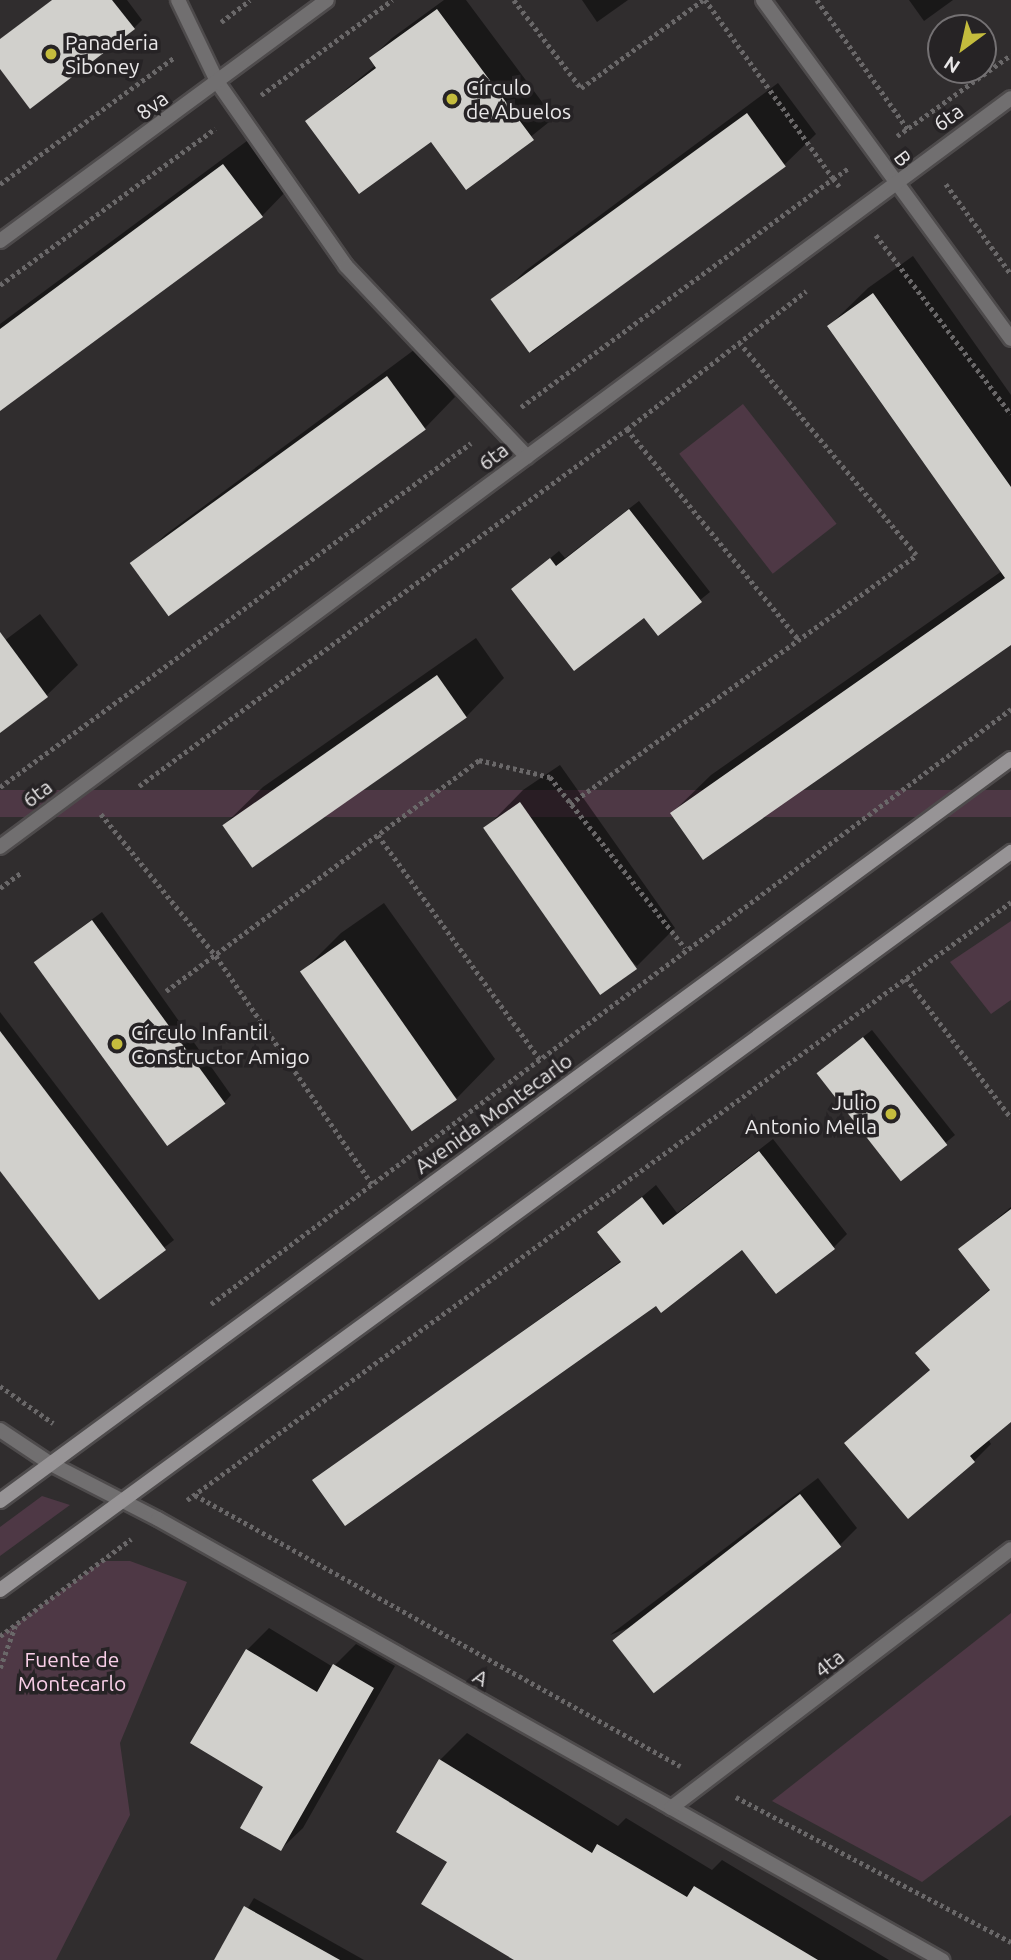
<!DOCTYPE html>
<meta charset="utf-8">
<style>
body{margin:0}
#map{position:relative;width:1011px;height:1960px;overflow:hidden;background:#302d2e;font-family:Ubuntu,sans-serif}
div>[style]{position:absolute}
.green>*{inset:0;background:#4e3845;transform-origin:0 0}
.shadow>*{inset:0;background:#0007}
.building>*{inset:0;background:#d1d0cc;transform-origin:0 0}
.path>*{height:4.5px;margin-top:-2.25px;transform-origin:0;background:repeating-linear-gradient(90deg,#6a6869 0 3.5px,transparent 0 7px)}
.roads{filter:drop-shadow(2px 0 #4e4b4c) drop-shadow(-2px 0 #4e4b4c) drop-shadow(0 2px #4e4b4c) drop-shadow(0 -2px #4e4b4c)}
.lane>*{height:14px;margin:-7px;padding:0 7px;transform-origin:7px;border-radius:7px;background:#716f70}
.street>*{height:14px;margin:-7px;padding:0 7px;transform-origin:7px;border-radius:7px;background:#716f70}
.secondary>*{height:14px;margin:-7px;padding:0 7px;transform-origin:7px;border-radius:7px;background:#979496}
.dots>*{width:19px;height:19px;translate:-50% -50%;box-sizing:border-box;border:4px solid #262325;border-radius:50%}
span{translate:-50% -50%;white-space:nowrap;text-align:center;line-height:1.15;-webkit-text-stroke:7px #262325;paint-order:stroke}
.poi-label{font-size:21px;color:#e9e7e8}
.left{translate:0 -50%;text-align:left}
.right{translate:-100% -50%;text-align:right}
.street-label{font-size:21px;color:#e9e7e8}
.park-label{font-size:21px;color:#f9cfe8}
.north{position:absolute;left:927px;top:14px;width:70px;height:70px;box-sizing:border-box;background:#262325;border:2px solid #747173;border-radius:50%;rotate:213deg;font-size:19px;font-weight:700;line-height:28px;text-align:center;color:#e9e7e8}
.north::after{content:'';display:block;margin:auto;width:24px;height:32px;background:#c4bc3d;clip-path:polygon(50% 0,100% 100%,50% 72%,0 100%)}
</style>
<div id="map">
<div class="green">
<div style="left:743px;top:404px;width:152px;height:81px;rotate:52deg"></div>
<div style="left:1011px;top:790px;width:27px;height:1123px;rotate:90deg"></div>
<div style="clip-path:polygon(1011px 921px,1011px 1000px,991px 1014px,950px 962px)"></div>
<div style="clip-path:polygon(42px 1496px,70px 1505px,0 1556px,0 1527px)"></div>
<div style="clip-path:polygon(103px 1561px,130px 1561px,187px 1582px,120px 1743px,130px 1815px,56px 1960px,0 1960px,0 1636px)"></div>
<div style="clip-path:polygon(1011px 1613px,1011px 1815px,922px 1882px,772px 1801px)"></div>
</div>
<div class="shadow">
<div style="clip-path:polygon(52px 0,127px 0,142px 20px,134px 28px,0 66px,0 39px)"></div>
<div style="clip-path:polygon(444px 0,466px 0,554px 118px,467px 188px,431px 139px,307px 121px,376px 65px,371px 58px,392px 38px)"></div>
<div style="clip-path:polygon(582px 0,628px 0,597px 22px)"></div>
<div style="clip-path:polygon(909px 0,953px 0,924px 21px)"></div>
<div style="clip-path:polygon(778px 83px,816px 134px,785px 164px,532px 352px,494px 302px,525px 271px)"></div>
<div style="clip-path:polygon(255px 135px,292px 185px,262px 216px,0 391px,0 324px)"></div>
<div style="clip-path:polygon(913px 256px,1011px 395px,1011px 516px,829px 326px,868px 288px)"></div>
<div style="clip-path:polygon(418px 347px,455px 397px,425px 428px,134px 566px,165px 535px)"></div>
<div style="clip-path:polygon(639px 501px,710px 592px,658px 634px,644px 616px,513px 589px,559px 551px,565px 558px)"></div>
<div style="clip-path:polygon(1011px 529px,1011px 643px,672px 813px,711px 775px,1002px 571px)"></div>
<div style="clip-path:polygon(40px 614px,78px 665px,47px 695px,0 730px,0 644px)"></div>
<div style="clip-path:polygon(476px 638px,504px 678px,466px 717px,224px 825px,263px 787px)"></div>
<div style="clip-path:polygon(560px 765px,675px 928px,637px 966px,485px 829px,523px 790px)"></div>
<div style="clip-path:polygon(384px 903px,495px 1059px,457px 1098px,303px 971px,341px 933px)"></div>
<div style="clip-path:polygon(102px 912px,231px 1095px,223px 1104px,35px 962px)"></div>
<div style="clip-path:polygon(0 1012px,174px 1240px,99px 1298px,0 1168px)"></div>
<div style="clip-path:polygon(872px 1030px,955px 1135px,901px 1180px,827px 1065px)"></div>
<div style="clip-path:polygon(773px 1139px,847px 1234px,834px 1247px,742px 1248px,656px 1304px,315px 1480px,622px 1260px,600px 1232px,656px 1185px,677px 1213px)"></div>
<div style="clip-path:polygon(1011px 1207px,1011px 1419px,988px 1439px,991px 1444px,974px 1461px,908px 1516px,846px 1443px,931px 1369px,918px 1353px,991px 1288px,961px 1249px)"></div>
<div style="clip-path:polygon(818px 1478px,857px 1528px,839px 1546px,610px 1635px)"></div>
<div style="clip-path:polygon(269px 1628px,333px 1667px,356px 1644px,395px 1666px,303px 1828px,281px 1849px,266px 1786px,247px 1650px)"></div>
<div style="clip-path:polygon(467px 1733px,618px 1826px,626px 1818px,712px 1870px,722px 1860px,889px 1960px,518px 1960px,449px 1861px,440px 1760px)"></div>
<div style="clip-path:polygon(254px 1898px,364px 1960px,216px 1960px)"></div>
</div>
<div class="building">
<div style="clip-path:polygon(52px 0,112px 0,135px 29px,30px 109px,0 69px,0 39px)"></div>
<div style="clip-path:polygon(437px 9px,534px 140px,466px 190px,431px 142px,359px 194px,305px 121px,376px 68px,369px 58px)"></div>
<div style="left:747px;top:113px;width:66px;height:317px;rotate:54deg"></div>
<div style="clip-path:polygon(223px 164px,263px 217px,0 411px,0 329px)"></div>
<div style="clip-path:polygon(873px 293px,1011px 487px,1011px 645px,703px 860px,670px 813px,1005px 578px,827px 326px)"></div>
<div style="left:387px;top:376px;width:66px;height:318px;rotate:54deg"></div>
<div style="clip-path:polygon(629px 509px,702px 602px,658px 636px,644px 618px,574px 671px,511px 589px,550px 558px,556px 566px)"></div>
<div style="clip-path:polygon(0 632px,48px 697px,0 733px)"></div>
<div style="left:437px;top:675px;width:52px;height:262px;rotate:55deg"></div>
<div style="left:520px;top:802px;width:204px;height:45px;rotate:55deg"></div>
<div style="left:92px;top:920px;width:227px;height:72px;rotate:54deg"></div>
<div style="left:345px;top:940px;width:195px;height:55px;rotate:55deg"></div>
<div style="clip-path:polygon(0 1031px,166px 1250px,99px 1300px,0 1171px)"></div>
<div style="left:863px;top:1037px;width:137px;height:59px;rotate:52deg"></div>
<div style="clip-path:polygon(759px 1151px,835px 1249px,776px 1294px,742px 1250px,661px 1313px,656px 1306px,345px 1526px,312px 1480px,621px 1262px,597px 1232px,642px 1197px,663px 1225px)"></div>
<div style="clip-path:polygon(1011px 1209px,1011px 1422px,970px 1456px,975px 1462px,908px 1519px,844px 1443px,930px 1370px,915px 1353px,990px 1290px,958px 1249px)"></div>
<div style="left:800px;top:1494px;width:67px;height:238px;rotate:52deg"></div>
<div style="clip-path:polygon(246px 1649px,317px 1692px,333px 1664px,374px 1688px,281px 1851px,240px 1828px,263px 1787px,190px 1743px)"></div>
<div style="clip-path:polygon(439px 1759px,592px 1853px,597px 1844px,687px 1897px,694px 1886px,818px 1960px,514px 1960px,421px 1904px,447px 1862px,396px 1832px)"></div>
<div style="clip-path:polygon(244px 1906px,340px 1960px,214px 1960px)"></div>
</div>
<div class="path">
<div style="left:514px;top:0;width:111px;rotate:52.7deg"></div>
<div style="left:581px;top:88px;width:150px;rotate:-35.8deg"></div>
<div style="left:817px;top:0;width:160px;rotate:54.9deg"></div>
<div style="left:221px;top:22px;width:36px;rotate:-37deg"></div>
<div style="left:261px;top:95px;width:162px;rotate:-35.9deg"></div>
<div style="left:897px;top:136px;width:140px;rotate:-35.4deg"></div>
<div style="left:0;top:184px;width:216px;rotate:-36deg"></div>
<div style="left:946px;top:184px;width:111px;rotate:54.2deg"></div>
<div style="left:839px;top:187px;width:10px;rotate:-127deg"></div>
<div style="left:833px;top:179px;width:19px;rotate:-35deg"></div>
<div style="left:876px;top:235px;width:224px;rotate:53deg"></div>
<div style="left:0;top:285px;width:266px;rotate:-36deg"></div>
<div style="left:521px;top:407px;width:386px;rotate:-36.2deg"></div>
<div style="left:833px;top:179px;width:220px;rotate:-125.6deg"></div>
<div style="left:627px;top:429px;width:272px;rotate:50.8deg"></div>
<div style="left:139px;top:786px;width:605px;rotate:-36.19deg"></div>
<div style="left:627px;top:429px;width:226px;rotate:-37.6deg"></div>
<div style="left:0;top:787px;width:583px;rotate:-36.14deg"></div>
<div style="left:570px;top:804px;width:426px;rotate:-35.7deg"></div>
<div style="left:916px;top:555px;width:275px;rotate:-129.8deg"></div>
<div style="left:101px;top:814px;width:183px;rotate:51deg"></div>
<div style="left:216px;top:956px;width:276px;rotate:55.6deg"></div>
<div style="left:378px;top:835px;width:277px;rotate:54.2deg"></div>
<div style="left:0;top:888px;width:27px;rotate:-36deg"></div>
<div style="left:906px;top:978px;width:175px;rotate:53.1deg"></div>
<div style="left:166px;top:991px;width:389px;rotate:-36.4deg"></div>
<div style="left:479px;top:760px;width:73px;rotate:13.5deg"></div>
<div style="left:550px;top:777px;width:218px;rotate:51.7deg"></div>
<div style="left:211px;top:1304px;width:997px;rotate:-36.64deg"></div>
<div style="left:0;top:1386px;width:65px;rotate:34.9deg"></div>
<div style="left:195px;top:1495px;width:556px;rotate:29.19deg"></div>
<div style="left:187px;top:1500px;width:1018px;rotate:-35.97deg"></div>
<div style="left:0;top:1636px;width:163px;rotate:-36.5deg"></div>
<div style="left:0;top:1668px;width:45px;rotate:-70.3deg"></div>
<div style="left:736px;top:1797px;width:311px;rotate:27.8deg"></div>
</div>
<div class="roads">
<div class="lane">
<div style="left:178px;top:0;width:92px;rotate:64.3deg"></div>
<div style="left:218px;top:83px;width:223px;rotate:55deg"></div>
<div style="left:346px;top:266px;width:263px;rotate:46.5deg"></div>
</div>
<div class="street">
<div style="left:763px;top:0;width:420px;rotate:53.8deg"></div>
<div style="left:0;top:241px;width:406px;rotate:-36.4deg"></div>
<div style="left:0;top:847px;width:1258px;rotate:-36.53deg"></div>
<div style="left:0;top:1430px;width:61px;rotate:33.7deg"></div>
<div style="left:51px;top:1464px;width:120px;rotate:27.2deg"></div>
<div style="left:158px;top:1519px;width:900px;rotate:29.36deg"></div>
<div style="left:671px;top:1808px;width:427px;rotate:-37.3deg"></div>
</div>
<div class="secondary">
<div style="left:0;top:1501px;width:1254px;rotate:-36.28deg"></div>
<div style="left:0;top:1590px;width:1252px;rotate:-36.13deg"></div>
</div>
</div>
<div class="dots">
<div style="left:51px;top:54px;background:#c4bc3d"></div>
<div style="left:452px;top:99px;background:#c4bc3d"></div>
<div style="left:117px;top:1044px;background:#c4bc3d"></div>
<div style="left:891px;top:1114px;background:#c4bc3d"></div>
</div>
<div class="poi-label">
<span class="left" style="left:65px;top:54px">Panaderia<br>Siboney</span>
<span class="left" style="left:466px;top:99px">Círculo<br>de Abuelos</span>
<span class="left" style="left:131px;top:1044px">Círculo Infantil<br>Constructor Amigo</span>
<span class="right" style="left:877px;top:1114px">Julio<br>Antonio Mella</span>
</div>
<div class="street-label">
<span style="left:152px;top:105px;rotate:-36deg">8va</span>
<span style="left:948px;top:117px;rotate:-35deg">6ta</span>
<span style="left:903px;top:158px;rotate:53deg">B</span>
<span style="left:493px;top:456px;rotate:-37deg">6ta</span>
<span style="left:37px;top:793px;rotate:-37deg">6ta</span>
<span style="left:493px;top:1113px;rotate:-36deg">Avenida Montecarlo</span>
<span style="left:829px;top:1663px;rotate:-38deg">4ta</span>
<span style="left:481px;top:1677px;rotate:29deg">A</span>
</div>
<div class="park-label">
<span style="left:72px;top:1671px">Fuente de<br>Montecarlo</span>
</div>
<div class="north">N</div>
</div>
